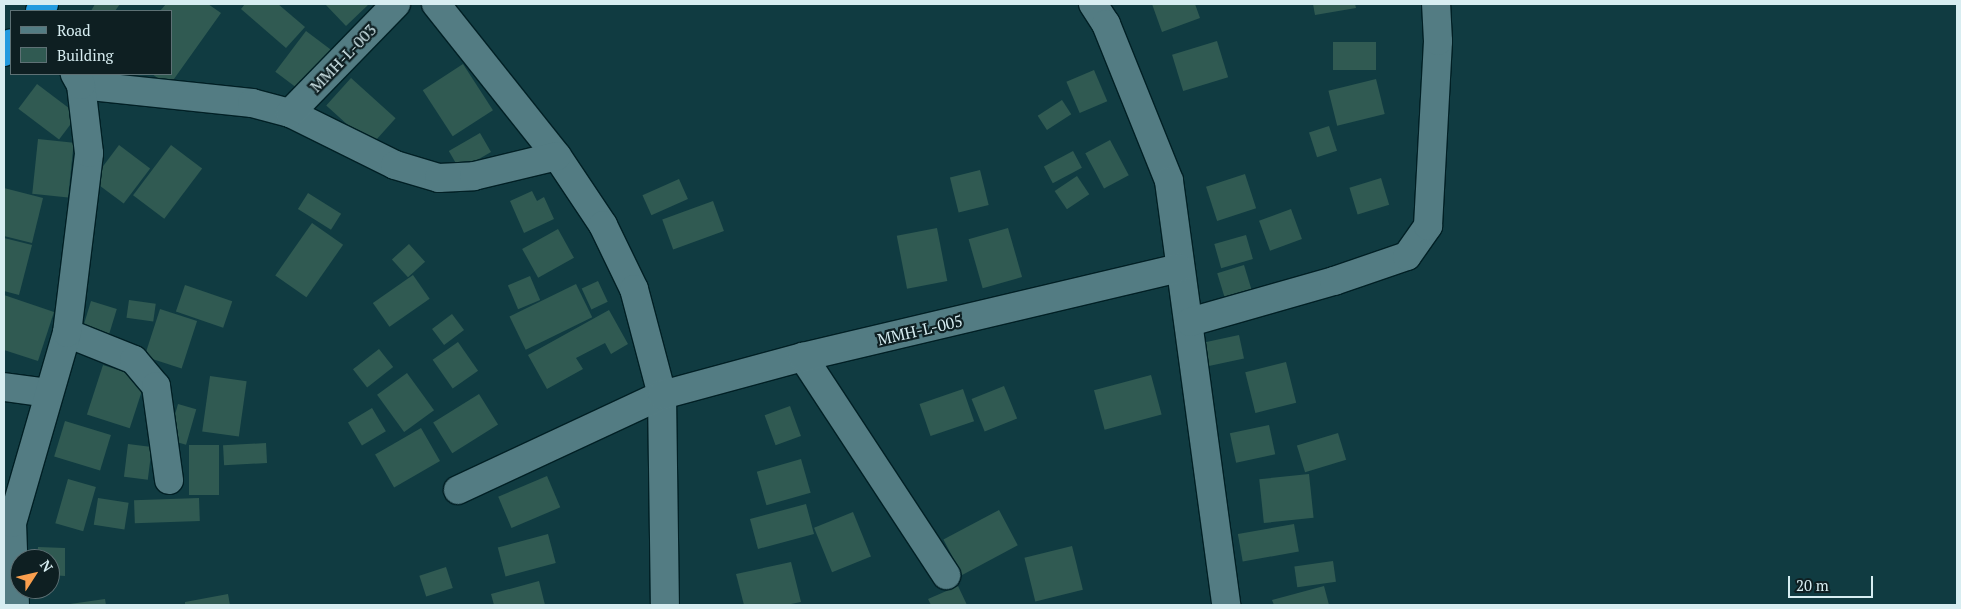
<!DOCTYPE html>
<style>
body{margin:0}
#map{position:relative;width:1961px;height:609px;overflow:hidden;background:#103b41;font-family:"PT Serif",serif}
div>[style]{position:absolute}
.building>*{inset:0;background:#305a52;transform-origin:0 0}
.roads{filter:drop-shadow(1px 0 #012025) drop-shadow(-1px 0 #012025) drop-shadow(0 1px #012025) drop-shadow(0 -1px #012025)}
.minor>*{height:28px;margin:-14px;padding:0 14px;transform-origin:14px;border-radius:14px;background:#537c83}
.highway>*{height:28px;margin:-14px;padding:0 14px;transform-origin:14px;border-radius:14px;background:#239bdf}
span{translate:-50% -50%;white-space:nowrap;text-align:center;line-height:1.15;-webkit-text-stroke:4.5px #0e1f22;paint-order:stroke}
.street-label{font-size:16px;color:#d7edf1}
.frame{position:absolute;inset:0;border:5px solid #d7edf1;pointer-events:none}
.legend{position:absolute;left:10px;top:10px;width:162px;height:65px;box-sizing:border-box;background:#0e1f22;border:1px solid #5e7175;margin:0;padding:6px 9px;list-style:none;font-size:15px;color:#d7edf1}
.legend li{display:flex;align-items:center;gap:10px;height:25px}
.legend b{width:25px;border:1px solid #5e7175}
.north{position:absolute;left:10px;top:549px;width:50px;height:50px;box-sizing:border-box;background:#0e1f22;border:1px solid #5e7175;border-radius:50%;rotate:55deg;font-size:14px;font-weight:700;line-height:20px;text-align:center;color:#d7edf1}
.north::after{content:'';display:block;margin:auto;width:18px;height:22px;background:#fa9f4e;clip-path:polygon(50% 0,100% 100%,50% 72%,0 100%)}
.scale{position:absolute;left:1788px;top:576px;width:85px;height:22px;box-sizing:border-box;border:2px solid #d7edf1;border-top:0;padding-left:6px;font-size:15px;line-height:18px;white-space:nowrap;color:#d7edf1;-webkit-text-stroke:4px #0e1f22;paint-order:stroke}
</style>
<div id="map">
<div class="building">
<div style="clip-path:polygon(95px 4px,120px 4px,115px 11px,91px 11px)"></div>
<div style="clip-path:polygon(166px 4px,208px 4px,221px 13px,169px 86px,152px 74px,171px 74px,171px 11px,160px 11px)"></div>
<div style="clip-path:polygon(245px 4px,278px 4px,305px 27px,286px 48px,241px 9px)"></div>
<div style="clip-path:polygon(325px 4px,369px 4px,346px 26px)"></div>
<div style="clip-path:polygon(1152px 4px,1195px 4px,1200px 18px,1162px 32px)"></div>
<div style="clip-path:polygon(1313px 4px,1355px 4px,1356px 8px,1315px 15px)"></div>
<div style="left:306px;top:31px;width:35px;height:51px;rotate:37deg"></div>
<div style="left:1217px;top:41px;width:38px;height:47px;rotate:73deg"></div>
<div style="left:1333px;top:42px;width:43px;height:28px"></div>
<div style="left:463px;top:64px;width:55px;height:48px;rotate:57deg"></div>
<div style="left:1094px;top:70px;width:34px;height:30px;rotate:67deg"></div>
<div style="left:351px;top:78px;width:60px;height:37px;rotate:42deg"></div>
<div style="left:1376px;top:79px;width:36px;height:49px;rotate:76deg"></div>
<div style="left:37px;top:84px;width:51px;height:31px;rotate:37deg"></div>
<div style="left:1062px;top:100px;width:17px;height:29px;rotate:57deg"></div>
<div style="left:1329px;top:126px;width:26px;height:21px;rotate:72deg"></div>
<div style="left:480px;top:133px;width:22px;height:36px;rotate:60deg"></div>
<div style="left:38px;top:139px;width:36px;height:55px;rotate:6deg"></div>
<div style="left:1110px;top:140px;width:40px;height:28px;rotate:62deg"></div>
<div style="left:119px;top:145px;width:39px;height:44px;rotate:37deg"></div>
<div style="left:171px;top:145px;width:39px;height:63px;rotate:37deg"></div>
<div style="left:1073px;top:151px;width:19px;height:33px;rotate:62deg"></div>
<div style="left:980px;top:170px;width:36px;height:31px;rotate:76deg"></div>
<div style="left:1245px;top:174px;width:36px;height:41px;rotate:72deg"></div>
<div style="left:1077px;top:176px;width:22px;height:27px;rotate:56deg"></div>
<div style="left:1381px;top:178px;width:28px;height:33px;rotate:73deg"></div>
<div style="left:679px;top:179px;width:22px;height:40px;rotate:66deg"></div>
<div style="clip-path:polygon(4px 188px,43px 198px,32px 243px,4px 236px)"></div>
<div style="clip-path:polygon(532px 191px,537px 201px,544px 197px,554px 219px,524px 233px,510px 201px)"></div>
<div style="left:308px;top:193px;width:39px;height:19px;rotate:32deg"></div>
<div style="left:713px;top:201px;width:32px;height:54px;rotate:70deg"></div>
<div style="left:1291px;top:209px;width:32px;height:34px;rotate:70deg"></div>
<div style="left:312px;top:223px;width:38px;height:64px;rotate:35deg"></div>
<div style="left:937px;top:228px;width:54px;height:41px;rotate:79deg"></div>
<div style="left:1008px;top:228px;width:51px;height:41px;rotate:74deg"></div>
<div style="left:558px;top:229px;width:33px;height:41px;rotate:61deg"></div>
<div style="left:1246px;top:235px;width:25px;height:33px;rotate:74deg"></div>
<div style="clip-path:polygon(4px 238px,32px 245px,19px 295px,4px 291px)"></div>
<div style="left:409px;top:244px;width:24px;height:23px;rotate:48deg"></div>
<div style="left:1244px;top:265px;width:28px;height:28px;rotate:73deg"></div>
<div style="left:413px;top:275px;width:29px;height:49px;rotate:55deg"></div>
<div style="left:530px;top:276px;width:26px;height:24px;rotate:67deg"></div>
<div style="left:598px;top:281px;width:23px;height:18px;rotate:65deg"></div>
<div style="left:576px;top:284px;width:37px;height:74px;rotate:64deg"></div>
<div style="left:185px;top:285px;width:50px;height:28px;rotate:19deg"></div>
<div style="clip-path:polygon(4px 295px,54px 312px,38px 361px,4px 350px)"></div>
<div style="left:129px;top:300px;width:27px;height:18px;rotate:8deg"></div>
<div style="left:91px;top:301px;width:27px;height:31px;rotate:17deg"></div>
<div style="left:160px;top:309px;width:39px;height:50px;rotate:18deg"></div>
<div style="clip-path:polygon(609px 310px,628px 344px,611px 354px,605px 343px,576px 358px,583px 369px,547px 389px,528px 355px)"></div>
<div style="left:452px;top:314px;width:20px;height:25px;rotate:53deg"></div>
<div style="left:1239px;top:335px;width:24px;height:37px;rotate:78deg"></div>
<div style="left:458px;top:342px;width:35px;height:31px;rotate:55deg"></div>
<div style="left:379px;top:349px;width:23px;height:33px;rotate:52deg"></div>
<div style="left:1286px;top:362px;width:42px;height:42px;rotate:76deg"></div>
<div style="left:103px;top:365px;width:45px;height:52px;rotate:18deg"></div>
<div style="left:407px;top:373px;width:46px;height:37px;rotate:54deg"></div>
<div style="left:1151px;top:375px;width:41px;height:59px;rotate:75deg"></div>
<div style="left:210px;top:376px;width:37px;height:56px;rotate:8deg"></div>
<div style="left:1004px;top:386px;width:35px;height:35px;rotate:68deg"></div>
<div style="left:963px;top:389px;width:34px;height:46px;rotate:71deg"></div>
<div style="left:479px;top:394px;width:36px;height:54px;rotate:58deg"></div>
<div style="left:178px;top:404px;width:19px;height:37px;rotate:16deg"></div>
<div style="left:790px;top:406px;width:32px;height:27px;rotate:70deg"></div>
<div style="left:372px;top:408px;width:27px;height:28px;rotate:59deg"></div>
<div style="left:65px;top:421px;width:48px;height:37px;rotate:17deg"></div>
<div style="left:1269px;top:425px;width:30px;height:40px;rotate:78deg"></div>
<div style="left:421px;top:428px;width:38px;height:53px;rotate:60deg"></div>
<div style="left:1338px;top:433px;width:28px;height:43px;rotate:73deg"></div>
<div style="left:266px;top:443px;width:20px;height:43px;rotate:87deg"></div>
<div style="left:128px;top:444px;width:24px;height:33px;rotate:7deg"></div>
<div style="left:189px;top:445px;width:30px;height:50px"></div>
<div style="left:801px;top:459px;width:35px;height:46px;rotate:74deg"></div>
<div style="left:1309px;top:474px;width:44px;height:50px;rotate:84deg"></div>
<div style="left:547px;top:476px;width:34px;height:53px;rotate:67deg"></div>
<div style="left:68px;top:479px;width:29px;height:46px;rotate:16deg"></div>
<div style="left:98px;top:498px;width:31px;height:27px;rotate:9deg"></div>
<div style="left:199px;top:498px;width:23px;height:65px;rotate:88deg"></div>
<div style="left:806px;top:504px;width:31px;height:58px;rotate:75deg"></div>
<div style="left:999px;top:510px;width:40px;height:63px;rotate:62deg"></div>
<div style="left:853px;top:512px;width:48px;height:42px;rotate:68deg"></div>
<div style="left:1294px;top:524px;width:28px;height:57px;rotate:80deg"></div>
<div style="left:548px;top:534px;width:30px;height:52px;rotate:75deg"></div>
<div style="left:1072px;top:546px;width:45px;height:49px;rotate:76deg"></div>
<div style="clip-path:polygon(38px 547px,65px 548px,65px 576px,50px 575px,50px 559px,37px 559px)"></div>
<div style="left:1333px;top:561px;width:21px;height:39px;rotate:82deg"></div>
<div style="clip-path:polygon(791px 562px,801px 602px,786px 605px,744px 605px,736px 574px)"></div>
<div style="left:446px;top:567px;width:22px;height:28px;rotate:72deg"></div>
<div style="clip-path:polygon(539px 581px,545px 605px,494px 605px,491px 594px)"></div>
<div style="clip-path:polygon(958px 586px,967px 605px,931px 605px,928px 599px)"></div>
<div style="clip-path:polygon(1324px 586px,1329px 605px,1274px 605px,1272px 600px)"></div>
<div style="clip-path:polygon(228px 594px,230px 605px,185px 605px,185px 602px)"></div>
<div style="clip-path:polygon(105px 599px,106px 605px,70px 605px,70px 604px)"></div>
</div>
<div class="roads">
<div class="minor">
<div style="left:436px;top:4px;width:194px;rotate:51.5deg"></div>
<div style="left:557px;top:156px;width:83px;rotate:56.3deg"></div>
<div style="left:603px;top:225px;width:71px;rotate:64.2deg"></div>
<div style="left:634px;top:289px;width:110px;rotate:75.2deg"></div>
<div style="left:662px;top:395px;width:210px;rotate:89.2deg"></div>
<div style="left:1093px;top:4px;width:24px;rotate:57deg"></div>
<div style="left:1106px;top:24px;width:169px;rotate:68.1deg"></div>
<div style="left:1169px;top:181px;width:428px;rotate:82.3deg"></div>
<div style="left:81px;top:85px;width:172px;rotate:6deg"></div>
<div style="left:252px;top:103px;width:39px;rotate:15deg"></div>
<div style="left:290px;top:113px;width:117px;rotate:26.3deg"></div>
<div style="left:395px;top:165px;width:46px;rotate:16.5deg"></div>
<div style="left:439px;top:178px;width:35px;rotate:-3deg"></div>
<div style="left:474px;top:176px;width:85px;rotate:-13.5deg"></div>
<div style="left:290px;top:113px;width:152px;rotate:-45.8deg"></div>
<div style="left:1190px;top:322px;width:150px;rotate:-15.9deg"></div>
<div style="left:1334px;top:281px;width:77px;rotate:-18.9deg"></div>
<div style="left:1407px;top:256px;width:37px;rotate:-55deg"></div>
<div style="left:1428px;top:226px;width:185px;rotate:-86.9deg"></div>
<div style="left:1438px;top:41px;width:37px;rotate:-93deg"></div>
<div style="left:67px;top:333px;width:72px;rotate:21.9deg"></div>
<div style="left:134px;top:360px;width:34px;rotate:50deg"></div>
<div style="left:156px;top:386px;width:95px;rotate:82.1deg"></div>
<div style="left:803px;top:357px;width:261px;rotate:56.7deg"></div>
<div style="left:4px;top:387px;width:44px;rotate:7.8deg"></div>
<div style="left:458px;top:490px;width:225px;rotate:-25deg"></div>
<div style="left:662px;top:395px;width:146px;rotate:-15.1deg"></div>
<div style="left:803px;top:357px;width:386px;rotate:-13.3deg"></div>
<div style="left:15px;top:605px;width:82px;rotate:-92.1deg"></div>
<div style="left:12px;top:523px;width:198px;rotate:-73.9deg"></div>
<div style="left:67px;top:333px;width:181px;rotate:-83deg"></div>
<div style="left:89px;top:153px;width:68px;rotate:-96.7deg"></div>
<div style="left:81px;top:85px;width:13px;rotate:-119deg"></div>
</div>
<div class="highway">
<div style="left:40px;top:11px;width:8px;rotate:-60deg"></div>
<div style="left:4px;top:52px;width:11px;rotate:-52deg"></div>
</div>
</div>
<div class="street-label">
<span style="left:343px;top:58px;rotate:-46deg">MMH-L-003</span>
<span style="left:920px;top:330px;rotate:-13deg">MMH-L-005</span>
</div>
<div class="frame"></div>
<ul class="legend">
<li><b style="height:6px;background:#537c83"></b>Road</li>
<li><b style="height:14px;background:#305a52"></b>Building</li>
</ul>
<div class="north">N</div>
<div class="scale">20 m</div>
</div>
